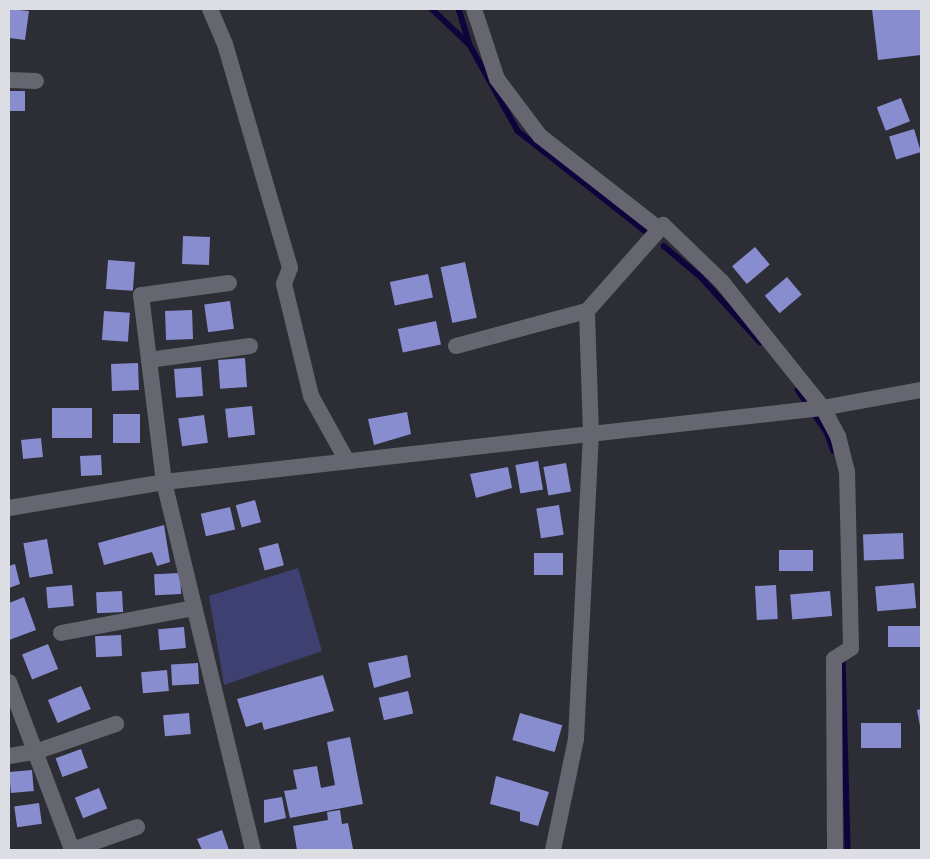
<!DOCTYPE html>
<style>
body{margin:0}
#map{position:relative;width:930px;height:859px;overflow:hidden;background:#2c2d35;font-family:"Fira Sans Condensed",sans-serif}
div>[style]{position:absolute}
.green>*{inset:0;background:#3e4072}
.stream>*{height:5.5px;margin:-2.75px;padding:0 2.75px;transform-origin:2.75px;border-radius:2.75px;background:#0e043b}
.building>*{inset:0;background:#888dcf;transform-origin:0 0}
.minor>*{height:16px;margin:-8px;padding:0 8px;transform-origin:8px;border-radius:8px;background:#65666f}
span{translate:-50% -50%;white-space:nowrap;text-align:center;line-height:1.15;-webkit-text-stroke:5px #23242b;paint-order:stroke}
.frame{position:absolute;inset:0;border:10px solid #dddee3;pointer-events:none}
</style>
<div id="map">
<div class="green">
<div style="clip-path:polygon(298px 568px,322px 651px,224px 685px,209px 596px)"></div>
</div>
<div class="stream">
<div style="left:432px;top:9px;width:51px;rotate:43.4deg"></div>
<div style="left:459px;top:9px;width:38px;rotate:73deg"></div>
<div style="left:470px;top:45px;width:98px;rotate:60.8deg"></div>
<div style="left:518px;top:131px;width:162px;rotate:38.2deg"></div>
<div style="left:664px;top:246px;width:48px;rotate:40deg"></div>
<div style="left:701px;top:277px;width:88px;rotate:47.8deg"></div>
<div style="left:798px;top:390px;width:51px;rotate:55.4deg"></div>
<div style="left:827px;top:432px;width:20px;rotate:70deg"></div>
<div style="left:843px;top:656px;width:194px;rotate:88.5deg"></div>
</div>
<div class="building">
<div style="clip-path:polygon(9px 9px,29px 11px,25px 40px,9px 38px)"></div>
<div style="clip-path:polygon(872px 9px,921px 9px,921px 55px,878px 60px)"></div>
<div style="left:9px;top:91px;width:16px;height:20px"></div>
<div style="left:901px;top:98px;width:25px;height:26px;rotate:69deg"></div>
<div style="left:914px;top:129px;width:24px;height:26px;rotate:73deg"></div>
<div style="left:183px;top:236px;width:27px;height:28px;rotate:2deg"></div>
<div style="left:755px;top:247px;width:23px;height:30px;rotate:50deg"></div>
<div style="left:108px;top:260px;width:27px;height:29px;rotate:4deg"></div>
<div style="left:465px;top:262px;width:57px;height:25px;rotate:78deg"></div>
<div style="left:428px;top:274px;width:24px;height:39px;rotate:78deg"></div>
<div style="left:787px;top:277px;width:23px;height:29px;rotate:50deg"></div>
<div style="left:230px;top:301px;width:28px;height:26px;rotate:82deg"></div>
<div style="left:192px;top:310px;width:29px;height:27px;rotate:88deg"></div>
<div style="left:104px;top:311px;width:26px;height:29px;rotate:4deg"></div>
<div style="left:436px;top:321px;width:24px;height:39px;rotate:78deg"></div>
<div style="left:245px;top:358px;width:29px;height:27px;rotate:86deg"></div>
<div style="left:138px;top:363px;width:27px;height:27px;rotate:88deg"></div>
<div style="left:201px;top:367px;width:29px;height:27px;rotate:86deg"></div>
<div style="left:252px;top:406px;width:29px;height:27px;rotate:84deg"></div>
<div style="left:92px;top:408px;width:30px;height:40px;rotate:90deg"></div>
<div style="clip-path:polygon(407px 412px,411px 434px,374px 445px,368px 419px)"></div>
<div style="left:113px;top:414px;width:27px;height:29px"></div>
<div style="left:204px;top:415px;width:28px;height:26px;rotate:82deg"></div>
<div style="left:41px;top:438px;width:19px;height:20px;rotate:84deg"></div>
<div style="left:101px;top:455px;width:20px;height:21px;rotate:87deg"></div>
<div style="left:538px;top:461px;width:29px;height:23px;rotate:80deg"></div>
<div style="left:566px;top:463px;width:29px;height:23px;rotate:80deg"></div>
<div style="clip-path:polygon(508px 467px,512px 488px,476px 498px,470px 474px)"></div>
<div style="left:255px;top:500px;width:23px;height:20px;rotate:75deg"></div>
<div style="left:559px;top:505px;width:30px;height:23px;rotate:81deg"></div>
<div style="left:230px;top:507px;width:23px;height:30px;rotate:77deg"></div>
<div style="clip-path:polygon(164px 525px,170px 562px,157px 566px,152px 552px,104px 565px,98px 543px)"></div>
<div style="left:903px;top:533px;width:26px;height:40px;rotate:88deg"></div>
<div style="left:47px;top:539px;width:35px;height:24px;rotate:80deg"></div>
<div style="left:278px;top:543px;width:23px;height:20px;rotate:75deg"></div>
<div style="left:779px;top:550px;width:34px;height:21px"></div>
<div style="left:534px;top:553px;width:29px;height:22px"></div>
<div style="clip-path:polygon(15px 564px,20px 584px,9px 588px,9px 566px)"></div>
<div style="left:180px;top:573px;width:21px;height:26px;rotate:87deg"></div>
<div style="left:914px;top:583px;width:25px;height:39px;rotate:85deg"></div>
<div style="left:72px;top:585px;width:21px;height:26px;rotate:85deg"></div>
<div style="left:776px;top:585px;width:34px;height:21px;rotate:87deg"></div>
<div style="left:122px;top:591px;width:21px;height:26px;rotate:87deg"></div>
<div style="left:830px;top:591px;width:25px;height:40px;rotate:85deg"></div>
<div style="clip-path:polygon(24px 597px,36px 630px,9px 640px,9px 603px)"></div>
<div style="left:888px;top:626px;width:33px;height:21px"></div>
<div style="left:184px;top:627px;width:21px;height:26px;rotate:85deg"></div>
<div style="left:121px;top:635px;width:21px;height:26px;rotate:87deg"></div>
<div style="left:48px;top:644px;width:27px;height:28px;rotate:68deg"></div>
<div style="clip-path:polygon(407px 655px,411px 677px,374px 688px,368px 663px)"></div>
<div style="left:198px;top:663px;width:21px;height:27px;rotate:87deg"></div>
<div style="left:167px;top:670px;width:21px;height:26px;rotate:85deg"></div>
<div style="clip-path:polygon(323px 675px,334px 711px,264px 730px,262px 722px,246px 727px,237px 699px)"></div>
<div style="left:81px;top:686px;width:25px;height:36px;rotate:67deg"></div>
<div style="left:408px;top:691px;width:23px;height:30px;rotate:77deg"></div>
<div style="clip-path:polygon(921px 709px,921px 726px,920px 726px,917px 710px)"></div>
<div style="left:189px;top:713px;width:21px;height:26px;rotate:85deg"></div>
<div style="left:520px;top:713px;width:44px;height:28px;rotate:16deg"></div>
<div style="left:861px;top:723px;width:40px;height:25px"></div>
<div style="clip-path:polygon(350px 737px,363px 804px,290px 818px,284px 791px,297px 789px,293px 770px,317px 766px,321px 788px,335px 785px,327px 742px)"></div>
<div style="left:81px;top:749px;width:20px;height:27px;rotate:70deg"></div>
<div style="left:32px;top:770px;width:21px;height:23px;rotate:85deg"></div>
<div style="clip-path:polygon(496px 776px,549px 792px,538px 826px,520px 821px,520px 812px,490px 804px)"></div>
<div style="left:99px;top:788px;width:22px;height:26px;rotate:68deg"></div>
<div style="clip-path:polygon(282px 797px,286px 818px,264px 823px,264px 800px)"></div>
<div style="left:39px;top:803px;width:21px;height:25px;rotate:82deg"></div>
<div style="clip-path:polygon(340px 810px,342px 824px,348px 823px,353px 849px,297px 850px,293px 826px,328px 820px,327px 812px)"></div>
<div style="clip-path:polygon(222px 830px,229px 850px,202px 850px,197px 839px)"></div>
</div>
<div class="minor">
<div style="left:210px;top:9px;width:38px;rotate:67deg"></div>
<div style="left:225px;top:44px;width:233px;rotate:73.8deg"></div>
<div style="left:290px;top:268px;width:17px;rotate:111deg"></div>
<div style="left:284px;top:284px;width:115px;rotate:76.4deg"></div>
<div style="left:311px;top:396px;width:74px;rotate:61deg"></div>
<div style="left:474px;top:9px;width:74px;rotate:71.8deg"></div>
<div style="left:497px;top:79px;width:71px;rotate:53deg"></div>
<div style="left:540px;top:136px;width:151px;rotate:38deg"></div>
<div style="left:9px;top:80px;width:27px;rotate:2deg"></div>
<div style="left:229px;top:283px;width:89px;rotate:172.2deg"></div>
<div style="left:141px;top:295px;width:188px;rotate:83deg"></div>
<div style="left:164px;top:482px;width:379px;rotate:76.4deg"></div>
<div style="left:456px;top:346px;width:136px;rotate:-15deg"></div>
<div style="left:149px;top:360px;width:102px;rotate:-7.9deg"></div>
<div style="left:9px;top:508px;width:157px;rotate:-9.5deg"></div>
<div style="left:164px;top:482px;width:662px;rotate:-6.42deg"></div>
<div style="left:822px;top:408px;width:101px;rotate:-10.3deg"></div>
<div style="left:61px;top:633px;width:136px;rotate:-10.6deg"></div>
<div style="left:9px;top:682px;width:179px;rotate:69.4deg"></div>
<div style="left:9px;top:756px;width:26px;rotate:-9deg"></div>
<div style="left:35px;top:752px;width:86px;rotate:-19.1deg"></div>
<div style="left:72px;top:850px;width:69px;rotate:-19.5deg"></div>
<div style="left:553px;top:850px;width:113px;rotate:-78.3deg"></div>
<div style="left:576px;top:739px;width:305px;rotate:-87.2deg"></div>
<div style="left:591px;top:434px;width:123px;rotate:-91.9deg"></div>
<div style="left:587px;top:311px;width:115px;rotate:-48.5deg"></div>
<div style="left:663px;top:225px;width:82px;rotate:44deg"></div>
<div style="left:722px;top:282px;width:161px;rotate:51.3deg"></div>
<div style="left:823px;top:408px;width:32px;rotate:62deg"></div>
<div style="left:838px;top:436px;width:36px;rotate:76deg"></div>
<div style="left:847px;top:471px;width:177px;rotate:88.7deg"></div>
<div style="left:851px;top:648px;width:20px;rotate:147deg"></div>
<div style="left:834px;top:659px;width:191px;rotate:89.7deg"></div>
</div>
<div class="frame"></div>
</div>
